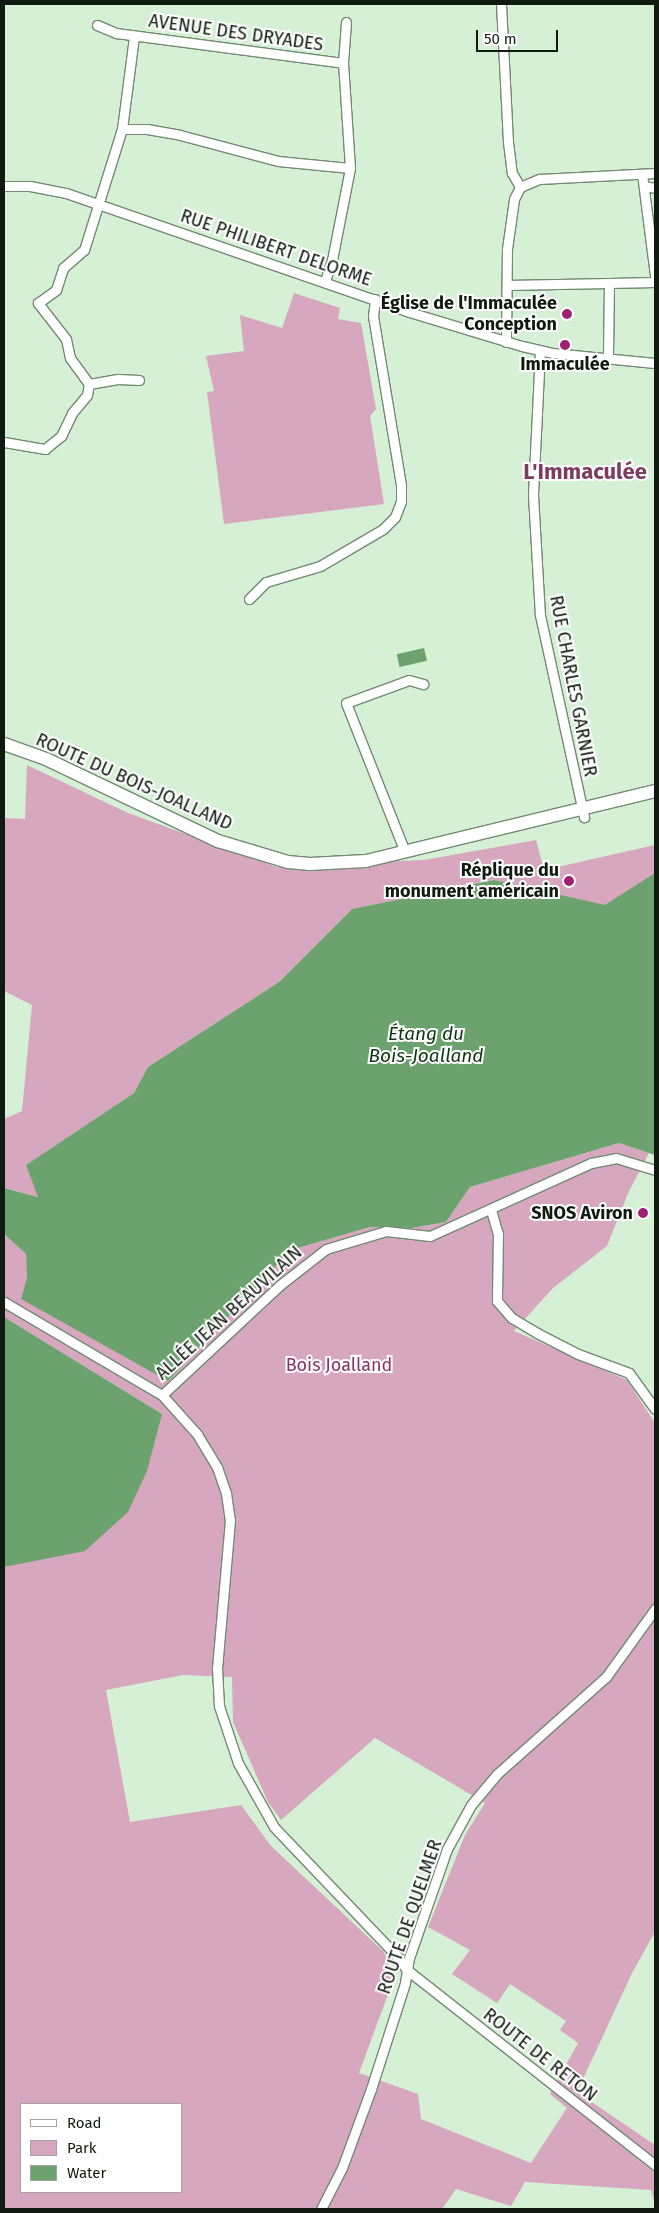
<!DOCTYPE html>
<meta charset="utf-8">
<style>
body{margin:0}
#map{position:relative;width:659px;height:2213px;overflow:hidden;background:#d5f0d5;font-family:"Fira Sans",sans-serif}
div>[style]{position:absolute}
.green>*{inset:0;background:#d7a7bf}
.water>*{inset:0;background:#6ca26d;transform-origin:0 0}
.roads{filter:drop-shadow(1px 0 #728a72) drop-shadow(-1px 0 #728a72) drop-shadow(0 1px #728a72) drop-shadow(0 -1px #728a72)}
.street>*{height:9px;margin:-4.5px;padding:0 4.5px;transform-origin:4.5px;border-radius:4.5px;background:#fff}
.secondary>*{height:12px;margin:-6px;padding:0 6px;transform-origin:6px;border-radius:6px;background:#fff}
.dots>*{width:14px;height:14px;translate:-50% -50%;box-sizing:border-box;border:2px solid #fff;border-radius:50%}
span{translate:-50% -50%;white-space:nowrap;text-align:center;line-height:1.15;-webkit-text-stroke:4px #fff;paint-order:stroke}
.street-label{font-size:18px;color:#111a11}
.poi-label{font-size:18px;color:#111a11;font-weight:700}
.right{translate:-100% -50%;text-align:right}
.park-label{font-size:18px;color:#883465}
.water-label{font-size:19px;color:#0e3611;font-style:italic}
.district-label{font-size:22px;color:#7d3d61;font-weight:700}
.frame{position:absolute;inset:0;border:5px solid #111a11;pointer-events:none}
.legend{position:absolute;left:20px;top:2103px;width:162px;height:90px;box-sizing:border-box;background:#fff;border:1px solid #a0a3a0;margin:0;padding:6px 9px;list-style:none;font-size:15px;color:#111a11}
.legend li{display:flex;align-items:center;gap:10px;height:25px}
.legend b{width:25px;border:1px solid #a0a3a0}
.scale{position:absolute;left:476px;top:30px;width:82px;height:22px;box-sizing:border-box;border:2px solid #111a11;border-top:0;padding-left:6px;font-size:15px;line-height:18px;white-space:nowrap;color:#111a11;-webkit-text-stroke:4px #fff;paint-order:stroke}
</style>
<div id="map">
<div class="green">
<div style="clip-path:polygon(294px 293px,340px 308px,338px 319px,361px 323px,376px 409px,370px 416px,384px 504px,224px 524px,207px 392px,214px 391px,206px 356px,244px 351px,240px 315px,282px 328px)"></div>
<div style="clip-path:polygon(27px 765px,128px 813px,277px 867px,304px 870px,392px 857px,400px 861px,424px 860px,536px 840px,544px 870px,655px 845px,655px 873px,605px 906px,494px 880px,352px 909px,279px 982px,148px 1067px,134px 1093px,26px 1165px,39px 1197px,4px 1188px,4px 1119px,22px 1111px,32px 1005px,4px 991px,4px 818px,25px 819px)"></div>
<div style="clip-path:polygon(evenodd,619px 1143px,649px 1153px,629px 1191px,607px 1246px,553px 1288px,514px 1331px,627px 1380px,655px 1423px,655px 1932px,632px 1973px,577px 2092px,655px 2145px,655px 2204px,651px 2190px,525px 2182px,511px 2206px,456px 2189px,442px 2209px,4px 2209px,4px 1567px,42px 1558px,162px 1414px,4px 1317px,4px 1234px,26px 1254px,27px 1278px,168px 1381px,291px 1250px,370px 1227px,412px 1228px,446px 1222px,470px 1187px,619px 1143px,183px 1675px,232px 1677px,233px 1722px,268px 1802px,281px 1820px,375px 1738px,485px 1803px,465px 1835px,428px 1927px,470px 1950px,452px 1974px,497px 2003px,510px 1984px,566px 2021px,560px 2030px,578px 2043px,550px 2094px,567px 2108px,531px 2163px,421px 2119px,418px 2094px,359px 2073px,394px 1978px,384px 1952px,271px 1846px,241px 1805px,130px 1822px,106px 1690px,183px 1675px,619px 1143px,21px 2104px,181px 2104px,181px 2192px,21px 2192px,21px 2104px)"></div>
</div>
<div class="water">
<div style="left:424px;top:648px;width:13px;height:28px;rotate:77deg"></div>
<div style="clip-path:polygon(655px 873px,655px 1155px,619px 1143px,470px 1187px,446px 1222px,412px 1228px,370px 1227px,291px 1250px,168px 1381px,21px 1299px,27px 1278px,26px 1254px,4px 1234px,4px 1188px,38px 1197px,26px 1165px,134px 1093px,148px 1067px,279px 982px,352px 909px,494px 880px,605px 905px)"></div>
<div style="clip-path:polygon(4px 1317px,162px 1414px,147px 1471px,128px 1512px,85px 1551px,4px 1567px)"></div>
</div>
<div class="roads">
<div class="street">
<div style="left:501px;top:4px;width:138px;rotate:87.1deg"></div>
<div style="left:508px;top:142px;width:31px;rotate:83deg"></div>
<div style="left:512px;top:173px;width:16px;rotate:60deg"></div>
<div style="left:97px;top:25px;width:21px;rotate:23deg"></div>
<div style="left:116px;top:33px;width:229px;rotate:7.5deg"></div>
<div style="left:122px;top:129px;width:25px"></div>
<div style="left:147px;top:129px;width:34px;rotate:10deg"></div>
<div style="left:180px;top:135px;width:101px;rotate:14.9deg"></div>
<div style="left:278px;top:161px;width:72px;rotate:5.6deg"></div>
<div style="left:642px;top:174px;width:103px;rotate:82.7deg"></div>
<div style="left:4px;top:186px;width:26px"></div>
<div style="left:30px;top:186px;width:37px;rotate:11deg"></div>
<div style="left:66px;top:193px;width:360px;rotate:19.1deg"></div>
<div style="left:406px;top:311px;width:121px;rotate:16.8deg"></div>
<div style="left:522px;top:346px;width:32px;rotate:13deg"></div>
<div style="left:553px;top:353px;width:102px;rotate:5.6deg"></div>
<div style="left:644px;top:186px;width:11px;rotate:10deg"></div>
<div style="left:325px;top:281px;width:22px;rotate:-72deg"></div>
<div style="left:332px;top:260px;width:94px;rotate:-78.9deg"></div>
<div style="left:350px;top:168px;width:105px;rotate:-93.8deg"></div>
<div style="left:343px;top:63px;width:41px;rotate:-85.8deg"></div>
<div style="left:609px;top:283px;width:46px;rotate:-1.2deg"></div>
<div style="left:507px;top:285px;width:102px;rotate:-1.1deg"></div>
<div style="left:609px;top:283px;width:76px;rotate:90.8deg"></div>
<div style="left:506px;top:342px;width:93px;rotate:-89.4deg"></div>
<div style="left:507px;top:249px;width:50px;rotate:-82deg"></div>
<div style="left:514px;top:199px;width:13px;rotate:-63deg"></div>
<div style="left:520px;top:187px;width:21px;rotate:-23deg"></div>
<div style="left:539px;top:179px;width:116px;rotate:-3deg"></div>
<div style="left:540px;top:351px;width:144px;rotate:92.8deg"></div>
<div style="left:533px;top:495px;width:120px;rotate:86.7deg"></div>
<div style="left:540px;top:615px;width:207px;rotate:77.7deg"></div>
<div style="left:89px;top:384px;width:29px;rotate:-10deg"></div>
<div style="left:118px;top:379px;width:21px;rotate:3deg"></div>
<div style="left:4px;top:442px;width:42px;rotate:9.7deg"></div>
<div style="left:45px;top:449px;width:21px;rotate:-39deg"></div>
<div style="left:61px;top:436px;width:25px;rotate:-64deg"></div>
<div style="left:72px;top:413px;width:23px;rotate:-50deg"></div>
<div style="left:87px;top:395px;width:11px;rotate:-80deg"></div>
<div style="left:89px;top:384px;width:32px;rotate:-126deg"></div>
<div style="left:70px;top:358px;width:19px;rotate:-102deg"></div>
<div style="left:66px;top:339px;width:46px;rotate:-127.9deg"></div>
<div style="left:38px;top:303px;width:22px;rotate:-36deg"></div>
<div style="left:56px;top:290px;width:23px;rotate:-72deg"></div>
<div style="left:63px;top:268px;width:28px;rotate:-41deg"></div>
<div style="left:84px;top:250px;width:127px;rotate:-72.6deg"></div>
<div style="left:122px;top:129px;width:94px;rotate:-82.6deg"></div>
<div style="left:249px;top:599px;width:24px;rotate:-45deg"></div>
<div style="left:266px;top:582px;width:56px;rotate:-16.5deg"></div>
<div style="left:320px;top:566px;width:73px;rotate:-30.4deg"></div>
<div style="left:383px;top:529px;width:17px;rotate:-45deg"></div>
<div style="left:395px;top:517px;width:17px;rotate:-69deg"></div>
<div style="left:401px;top:501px;width:16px;rotate:-90deg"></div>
<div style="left:401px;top:485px;width:171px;rotate:-99.4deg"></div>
<div style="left:373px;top:316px;width:17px;rotate:-83deg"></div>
<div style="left:405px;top:852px;width:160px;rotate:-111.6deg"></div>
<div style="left:346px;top:703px;width:67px;rotate:-20.1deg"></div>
<div style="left:409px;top:680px;width:15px;rotate:16deg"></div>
<div style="left:491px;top:1210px;width:25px;rotate:74deg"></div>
<div style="left:498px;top:1234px;width:67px;rotate:90.9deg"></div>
<div style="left:497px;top:1301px;width:23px;rotate:49deg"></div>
<div style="left:512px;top:1318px;width:29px;rotate:31deg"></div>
<div style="left:537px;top:1333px;width:46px;rotate:27.1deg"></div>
<div style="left:578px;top:1354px;width:54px;rotate:20.4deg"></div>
<div style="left:629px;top:1373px;width:44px;rotate:54.2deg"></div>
<div style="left:4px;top:1302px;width:183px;rotate:30.5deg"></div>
<div style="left:162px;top:1395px;width:52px;rotate:48.1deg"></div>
<div style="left:197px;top:1434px;width:39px;rotate:59deg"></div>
<div style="left:217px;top:1467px;width:28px;rotate:71deg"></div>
<div style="left:226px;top:1493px;width:27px;rotate:82deg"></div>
<div style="left:230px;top:1520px;width:149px;rotate:95deg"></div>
<div style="left:217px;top:1668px;width:38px;rotate:87deg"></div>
<div style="left:219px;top:1706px;width:60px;rotate:71.6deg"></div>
<div style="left:238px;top:1763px;width:73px;rotate:60.6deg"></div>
<div style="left:274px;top:1827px;width:180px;rotate:46.4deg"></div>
<div style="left:398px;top:1957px;width:14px;rotate:56deg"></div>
<div style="left:406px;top:1969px;width:317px;rotate:38.2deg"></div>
<div style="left:162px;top:1395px;width:161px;rotate:-43deg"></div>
<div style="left:280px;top:1285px;width:58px;rotate:-38deg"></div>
<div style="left:326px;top:1249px;width:63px;rotate:-16.7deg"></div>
<div style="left:386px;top:1231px;width:44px;rotate:6.5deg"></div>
<div style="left:430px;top:1236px;width:177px;rotate:-24.4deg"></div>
<div style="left:591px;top:1163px;width:25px;rotate:-11deg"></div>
<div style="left:616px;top:1158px;width:41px;rotate:17.1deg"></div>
<div style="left:321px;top:2209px;width:46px;rotate:-62.9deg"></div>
<div style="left:342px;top:2168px;width:84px;rotate:-69.8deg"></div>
<div style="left:371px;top:2089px;width:111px;rotate:-72.2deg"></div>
<div style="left:405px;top:1983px;width:25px;rotate:-81deg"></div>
<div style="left:409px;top:1958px;width:115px;rotate:-70.8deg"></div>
<div style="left:447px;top:1849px;width:50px;rotate:-61.4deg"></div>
<div style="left:471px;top:1805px;width:40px;rotate:-50deg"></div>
<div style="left:497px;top:1774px;width:146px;rotate:-41.7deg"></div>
<div style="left:606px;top:1677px;width:84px;rotate:-54.2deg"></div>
</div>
<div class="secondary">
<div style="left:4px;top:744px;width:45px;rotate:19.7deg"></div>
<div style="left:46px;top:759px;width:191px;rotate:25.5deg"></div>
<div style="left:218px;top:841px;width:73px;rotate:16.7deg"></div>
<div style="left:288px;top:862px;width:22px;rotate:5deg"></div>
<div style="left:310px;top:864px;width:56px;rotate:-3.1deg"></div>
<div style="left:366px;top:861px;width:297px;rotate:-13.6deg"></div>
</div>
</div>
<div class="dots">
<div style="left:567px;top:314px;background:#a12071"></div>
<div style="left:565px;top:345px;background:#a12071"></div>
<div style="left:569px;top:881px;background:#a12071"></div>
<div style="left:643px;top:1213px;background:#a12071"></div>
</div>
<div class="street-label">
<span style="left:236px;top:33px;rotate:8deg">AVENUE DES DRYADES</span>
<span style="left:276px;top:248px;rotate:19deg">RUE PHILIBERT DELORME</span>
<span style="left:573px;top:686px;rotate:79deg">RUE CHARLES GARNIER</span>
<span style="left:134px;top:782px;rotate:24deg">ROUTE DU BOIS-JOALLAND</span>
<span style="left:229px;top:1313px;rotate:-42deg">ALLÉE JEAN BEAUVILAIN</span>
<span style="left:410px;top:1917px;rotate:-71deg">ROUTE DE QUELMER</span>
<span style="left:540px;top:2055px;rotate:38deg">ROUTE DE RETON</span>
</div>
<div class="poi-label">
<span class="right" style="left:557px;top:314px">Église de l'Immaculée<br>Conception</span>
<span style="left:565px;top:364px">Immaculée</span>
<span class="right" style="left:559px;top:881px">Réplique du<br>monument américain</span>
<span class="right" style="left:633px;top:1213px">SNOS Aviron</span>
</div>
<div class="park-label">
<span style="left:339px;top:1365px">Bois Joalland</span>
</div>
<div class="water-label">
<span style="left:426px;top:1045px">Étang du<br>Bois-Joalland</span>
</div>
<div class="district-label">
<span style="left:585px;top:472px">L'Immaculée</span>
</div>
<div class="frame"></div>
<ul class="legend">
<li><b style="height:6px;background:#fff"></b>Road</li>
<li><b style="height:14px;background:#d7a7bf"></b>Park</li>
<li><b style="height:14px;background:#6ca26d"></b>Water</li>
</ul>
<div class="scale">50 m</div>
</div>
